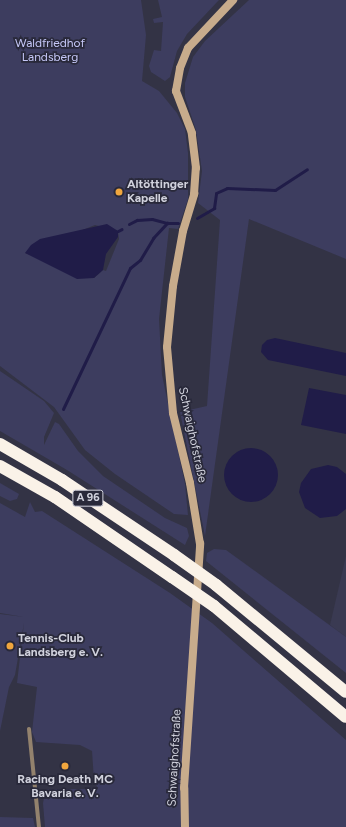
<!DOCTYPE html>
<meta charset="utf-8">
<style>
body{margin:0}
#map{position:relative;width:346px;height:827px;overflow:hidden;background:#333345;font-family:Figtree,sans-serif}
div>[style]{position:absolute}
.built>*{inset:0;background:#3a3a52}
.green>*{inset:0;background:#3d3d5f}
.water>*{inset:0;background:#201c48}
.round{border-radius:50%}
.stream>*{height:3px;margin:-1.5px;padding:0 1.5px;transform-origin:1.5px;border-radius:1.5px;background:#201c48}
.street>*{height:4px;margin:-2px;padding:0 2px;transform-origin:2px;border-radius:2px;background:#93826d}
.secondary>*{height:8px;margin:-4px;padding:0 4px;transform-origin:4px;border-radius:4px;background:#c8ac8c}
.highway>*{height:12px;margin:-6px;padding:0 6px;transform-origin:6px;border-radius:6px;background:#faf2e8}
.highway-bridge>*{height:12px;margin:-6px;padding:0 6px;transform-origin:6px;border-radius:6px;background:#faf2e8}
.dots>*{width:11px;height:11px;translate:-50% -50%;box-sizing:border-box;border:2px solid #29293a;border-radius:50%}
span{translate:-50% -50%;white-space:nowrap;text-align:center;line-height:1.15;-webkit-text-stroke:3.5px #29293a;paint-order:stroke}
.shield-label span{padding:1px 3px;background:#29293a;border:1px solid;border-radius:3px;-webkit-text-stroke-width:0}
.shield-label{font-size:11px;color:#d1d2dd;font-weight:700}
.park-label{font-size:12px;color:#c5c7f7}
.poi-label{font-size:12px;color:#d1d2dd;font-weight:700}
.left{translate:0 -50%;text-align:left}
.street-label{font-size:12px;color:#d1d2dd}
</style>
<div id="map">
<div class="built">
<div style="clip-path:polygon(346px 556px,346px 637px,330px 625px)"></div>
</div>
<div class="green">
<div style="clip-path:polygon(evenodd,0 0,141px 0,146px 35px,142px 81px,159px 91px,177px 113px,185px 129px,188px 153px,188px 199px,178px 229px,169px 228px,159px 319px,162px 375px,185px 484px,188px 515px,174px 514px,115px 474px,85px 450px,54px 407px,0 366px,0 0,95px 225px,118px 231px,119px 239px,106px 271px,103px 270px,94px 278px,25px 253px,95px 225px)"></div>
<div style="clip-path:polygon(158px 0,219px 0,187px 34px,177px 51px,170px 77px,165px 81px,151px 72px,149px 66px,154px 50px,161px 51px,163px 22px,154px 23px,153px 19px,162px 17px)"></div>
<div style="clip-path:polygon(249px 0,346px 0,346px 259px,249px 219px,205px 536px,180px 412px,207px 406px,220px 220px,198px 203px,202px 171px,196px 130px,185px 97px,185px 83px,193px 57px,205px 41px)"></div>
<div style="clip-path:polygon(0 371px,44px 401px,54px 413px,44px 437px,44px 445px,55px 422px,59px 424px,78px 451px,103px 476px,165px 518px,187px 528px,189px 536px,185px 545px,67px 470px,0 431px)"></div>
<div style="clip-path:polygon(0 483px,19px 494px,17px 499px,10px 501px,0 496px)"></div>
<div style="clip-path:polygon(30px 502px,35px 512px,42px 511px,170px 593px,212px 623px,346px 740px,346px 827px,45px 827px,43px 803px,46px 789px,98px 789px,94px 780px,92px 751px,80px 745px,36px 742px,32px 732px,37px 687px,17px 683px,24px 623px,15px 675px,9px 687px,0 731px,0 614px,24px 617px,0 613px,0 503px,25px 517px)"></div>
<div style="clip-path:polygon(214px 549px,226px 550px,346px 637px,346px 673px,206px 561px,207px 553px)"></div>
<div style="clip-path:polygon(0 817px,33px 818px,35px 827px,0 827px)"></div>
</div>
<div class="water">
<div style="clip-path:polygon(107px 224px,118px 231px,118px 237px,106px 254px,103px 270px,94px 278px,77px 279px,25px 253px,31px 245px,40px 239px)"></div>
<div style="clip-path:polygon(275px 338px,346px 353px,346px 376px,268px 360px,261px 352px,262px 345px,267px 340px)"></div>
<div style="clip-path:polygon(309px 388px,346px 395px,346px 434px,301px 425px)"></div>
<div class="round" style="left:224px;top:448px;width:54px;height:54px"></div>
<div style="clip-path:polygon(328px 465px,337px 467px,346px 474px,346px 509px,337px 516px,320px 518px,305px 508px,299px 492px,301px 483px,311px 469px)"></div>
</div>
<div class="stream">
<div style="left:197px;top:218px;width:20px;rotate:-30deg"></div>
<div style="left:214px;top:208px;width:15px;rotate:-82deg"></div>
<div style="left:216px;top:193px;width:12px;rotate:-24deg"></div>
<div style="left:227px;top:188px;width:48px;rotate:2.4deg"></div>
<div style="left:275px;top:190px;width:38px;rotate:-33deg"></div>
<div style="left:129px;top:224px;width:9px;rotate:-27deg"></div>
<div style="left:137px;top:220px;width:15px;rotate:-4deg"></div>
<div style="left:152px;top:219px;width:16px;rotate:15deg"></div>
<div style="left:118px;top:231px;width:4px;rotate:-27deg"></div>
<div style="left:63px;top:409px;width:156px;rotate:-64.6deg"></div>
<div style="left:130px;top:268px;width:13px;rotate:-39deg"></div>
<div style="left:140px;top:260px;width:26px;rotate:-59deg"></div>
<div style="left:153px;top:238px;width:21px;rotate:-47deg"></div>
<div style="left:167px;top:223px;width:11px"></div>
</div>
<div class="street">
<div style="left:29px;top:729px;width:99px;rotate:84.2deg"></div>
</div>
<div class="secondary">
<div style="left:185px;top:827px;width:39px;rotate:-91deg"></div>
<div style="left:184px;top:788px;width:245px;rotate:-86.2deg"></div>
<div style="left:200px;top:544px;width:62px;rotate:-99.3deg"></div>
<div style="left:190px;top:483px;width:72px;rotate:-103.7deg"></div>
<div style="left:173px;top:413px;width:66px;rotate:-95.2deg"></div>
<div style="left:167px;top:347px;width:61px;rotate:-84.4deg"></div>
<div style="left:173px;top:286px;width:56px;rotate:-79.7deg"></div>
<div style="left:183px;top:231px;width:39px;rotate:-73deg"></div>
<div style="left:194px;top:194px;width:26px;rotate:-86deg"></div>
<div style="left:196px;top:168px;width:35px;rotate:-97deg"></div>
<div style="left:192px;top:133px;width:45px;rotate:-110.9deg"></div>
<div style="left:176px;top:91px;width:23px;rotate:-80deg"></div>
<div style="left:180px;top:68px;width:22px;rotate:-68deg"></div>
<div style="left:188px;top:48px;width:66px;rotate:-46.8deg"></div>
</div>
<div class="highway">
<div style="left:0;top:444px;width:72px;rotate:30.1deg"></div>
<div style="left:62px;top:480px;width:135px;rotate:33.8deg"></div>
<div style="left:0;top:466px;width:63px;rotate:29.4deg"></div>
<div style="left:55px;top:497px;width:142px;rotate:34.4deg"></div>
<div style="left:216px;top:585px;width:168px;rotate:39.5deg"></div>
<div style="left:214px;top:606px;width:172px;rotate:40.1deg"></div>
</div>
<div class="highway-bridge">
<div style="left:174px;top:555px;width:52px;rotate:35.5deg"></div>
<div style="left:172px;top:577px;width:51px;rotate:34.6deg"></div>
</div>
<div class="dots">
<div style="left:119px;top:192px;background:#f0a63e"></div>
<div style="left:10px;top:646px;background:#f0a63e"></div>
<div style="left:65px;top:766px;background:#f0a63e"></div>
</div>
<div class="shield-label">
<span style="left:88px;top:498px">A 96</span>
</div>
<div class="park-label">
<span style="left:50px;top:51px">Waldfriedhof<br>Landsberg</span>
</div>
<div class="poi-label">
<span class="left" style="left:127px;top:192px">Altöttinger<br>Kapelle</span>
<span class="left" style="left:18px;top:646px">Tennis-Club<br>Landsberg e. V.</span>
<span style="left:65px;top:787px">Racing Death MC<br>Bavaria e. V.</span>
</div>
<div class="street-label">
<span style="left:192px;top:435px;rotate:78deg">Schwaighofstraße</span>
<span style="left:175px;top:758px;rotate:-87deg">Schwaighofstraße</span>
</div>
</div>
